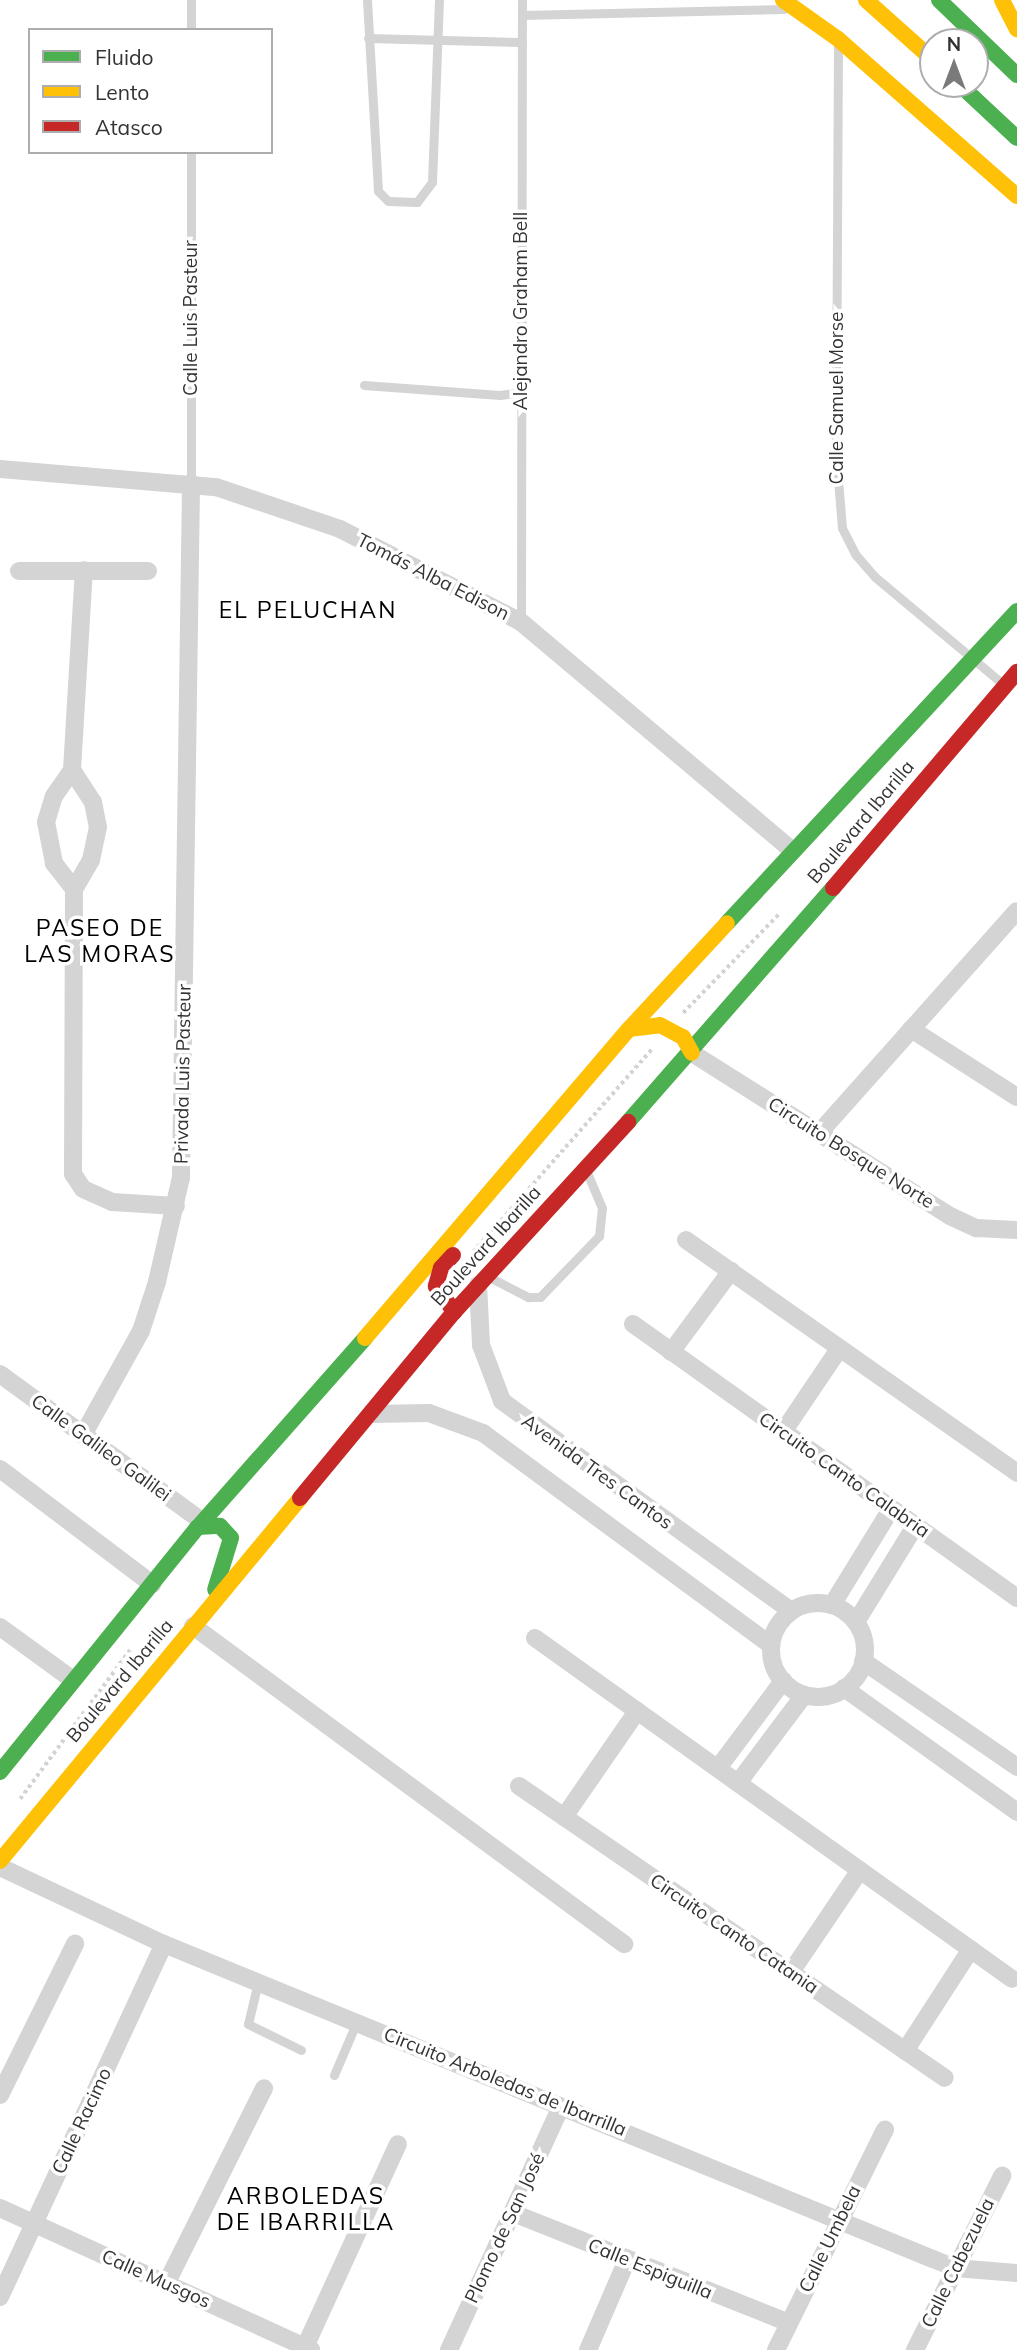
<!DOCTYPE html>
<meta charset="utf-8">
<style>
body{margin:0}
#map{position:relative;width:1017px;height:2350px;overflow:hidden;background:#fff;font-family:Mulish,sans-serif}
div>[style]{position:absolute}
.path>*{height:3.5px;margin-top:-1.75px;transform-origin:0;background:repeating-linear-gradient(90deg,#d3d3d3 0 3.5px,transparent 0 7px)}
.lane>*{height:9px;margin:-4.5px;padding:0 4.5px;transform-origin:4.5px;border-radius:4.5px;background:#d4d4d4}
.street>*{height:18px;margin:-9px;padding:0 9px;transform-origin:9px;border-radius:9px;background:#d4d4d4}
.street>.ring{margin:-9px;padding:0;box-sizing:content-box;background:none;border:18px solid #d4d4d4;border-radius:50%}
.fast>*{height:16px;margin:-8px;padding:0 8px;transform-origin:8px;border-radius:8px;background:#4caf50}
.slow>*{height:16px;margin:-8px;padding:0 8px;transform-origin:8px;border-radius:8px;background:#ffc107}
.jam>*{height:16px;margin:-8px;padding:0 8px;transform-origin:8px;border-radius:8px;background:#c62828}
span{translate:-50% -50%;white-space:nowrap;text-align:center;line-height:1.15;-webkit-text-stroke:7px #fff;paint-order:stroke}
.street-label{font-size:19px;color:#333}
.quarter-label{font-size:23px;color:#000;letter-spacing:2px}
.legend{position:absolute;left:28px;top:28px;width:245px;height:126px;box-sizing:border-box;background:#fff;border:2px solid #adadad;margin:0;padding:9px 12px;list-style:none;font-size:21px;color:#333}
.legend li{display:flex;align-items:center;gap:14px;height:35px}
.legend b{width:35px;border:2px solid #adadad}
.north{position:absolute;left:919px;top:28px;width:70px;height:70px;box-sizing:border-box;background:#fff;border:2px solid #adadad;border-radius:50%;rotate:0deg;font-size:19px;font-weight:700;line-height:28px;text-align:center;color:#333}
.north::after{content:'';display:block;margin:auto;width:24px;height:32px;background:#7a7a7a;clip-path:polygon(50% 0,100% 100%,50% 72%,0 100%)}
</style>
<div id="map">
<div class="path">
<div style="left:683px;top:1013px;width:139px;rotate:-45.9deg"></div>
<div style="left:473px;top:1252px;width:272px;rotate:-48.6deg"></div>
<div style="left:20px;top:1799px;width:185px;rotate:-53.6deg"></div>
</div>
<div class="lane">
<div style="left:191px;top:0;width:30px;rotate:90deg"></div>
<div style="left:367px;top:0;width:191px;rotate:86.7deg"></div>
<div style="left:378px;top:191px;width:14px;rotate:45deg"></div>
<div style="left:388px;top:201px;width:29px;rotate:2deg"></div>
<div style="left:417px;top:202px;width:25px;rotate:-53deg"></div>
<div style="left:432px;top:182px;width:182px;rotate:-87.8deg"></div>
<div style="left:522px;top:15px;width:262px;rotate:-1.3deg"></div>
<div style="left:368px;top:38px;width:154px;rotate:1.5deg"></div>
<div style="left:838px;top:44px;width:411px;rotate:90.3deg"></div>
<div style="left:836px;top:455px;width:73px;rotate:85.3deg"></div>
<div style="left:842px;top:528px;width:29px;rotate:63deg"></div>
<div style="left:855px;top:554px;width:30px;rotate:49deg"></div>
<div style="left:875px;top:577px;width:167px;rotate:39.9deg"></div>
<div style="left:191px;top:152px;width:331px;rotate:90deg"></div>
<div style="left:364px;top:385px;width:136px;rotate:4.2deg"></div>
<div style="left:500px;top:395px;width:21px;rotate:-8deg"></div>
<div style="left:521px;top:622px;width:622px;rotate:-89.91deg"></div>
<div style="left:491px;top:1278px;width:42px;rotate:27.2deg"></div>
<div style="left:528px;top:1297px;width:12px"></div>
<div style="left:540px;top:1297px;width:85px;rotate:-46deg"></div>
<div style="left:599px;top:1236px;width:28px;rotate:-84deg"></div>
<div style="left:602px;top:1208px;width:39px;rotate:-113deg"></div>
<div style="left:258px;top:1982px;width:43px;rotate:103.4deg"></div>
<div style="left:248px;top:2024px;width:59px;rotate:26.1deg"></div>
<div style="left:334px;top:2075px;width:59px;rotate:-66.9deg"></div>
</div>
<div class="street">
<div style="left:0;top:469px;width:217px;rotate:4.8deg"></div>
<div style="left:216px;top:487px;width:131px;rotate:18.7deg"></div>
<div style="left:340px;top:529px;width:203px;rotate:27.2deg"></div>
<div style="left:521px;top:622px;width:354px;rotate:40.1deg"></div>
<div style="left:19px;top:571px;width:129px"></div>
<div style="left:72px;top:770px;width:38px;rotate:57deg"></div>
<div style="left:93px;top:802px;width:25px;rotate:79deg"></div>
<div style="left:98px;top:827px;width:34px;rotate:102deg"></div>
<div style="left:91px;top:860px;width:34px;rotate:120deg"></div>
<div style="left:74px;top:889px;width:285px;rotate:90.2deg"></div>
<div style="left:73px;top:1174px;width:18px;rotate:56deg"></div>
<div style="left:83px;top:1189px;width:32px;rotate:24deg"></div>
<div style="left:112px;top:1202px;width:64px;rotate:3.6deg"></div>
<div style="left:74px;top:889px;width:33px;rotate:-128deg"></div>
<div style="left:54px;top:863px;width:42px;rotate:-101deg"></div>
<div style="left:46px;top:822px;width:27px;rotate:-73deg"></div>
<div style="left:54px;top:796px;width:32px;rotate:-55deg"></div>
<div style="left:72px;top:770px;width:200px;rotate:-86.6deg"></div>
<div style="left:911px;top:1029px;width:126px;rotate:32.7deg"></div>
<div style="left:692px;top:1053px;width:305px;rotate:32.3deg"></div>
<div style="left:950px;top:1216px;width:29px;rotate:25deg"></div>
<div style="left:976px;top:1228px;width:41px;rotate:2.8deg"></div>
<div style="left:819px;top:1133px;width:297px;rotate:-48.3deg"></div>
<div style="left:686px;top:1240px;width:405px;rotate:35.1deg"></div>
<div style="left:478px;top:1285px;width:60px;rotate:87.1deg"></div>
<div style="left:481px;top:1345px;width:60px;rotate:69.4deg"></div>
<div style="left:502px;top:1401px;width:357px;rotate:36deg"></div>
<div style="left:633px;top:1324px;width:472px;rotate:35.5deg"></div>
<div style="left:671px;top:1352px;width:101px;rotate:-53.5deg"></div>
<div style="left:0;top:1374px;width:251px;rotate:36.1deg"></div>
<div style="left:371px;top:1414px;width:58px;rotate:-1deg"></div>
<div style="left:429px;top:1413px;width:58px;rotate:20.3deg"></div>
<div style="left:483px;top:1433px;width:358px;rotate:36.4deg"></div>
<div style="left:783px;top:1432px;width:100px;rotate:-56deg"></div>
<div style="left:83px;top:1435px;width:119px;rotate:-60.9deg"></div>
<div style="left:141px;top:1331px;width:52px;rotate:-71.9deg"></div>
<div style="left:157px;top:1282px;width:108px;rotate:-77.1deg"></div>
<div style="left:181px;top:1177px;width:694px;rotate:-89.17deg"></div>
<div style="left:0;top:1469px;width:191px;rotate:37.1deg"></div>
<div class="ring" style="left:771px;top:1603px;width:76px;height:76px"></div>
<div style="left:832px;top:1605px;width:113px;rotate:-58.4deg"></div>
<div style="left:856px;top:1622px;width:113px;rotate:-58.4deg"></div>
<div style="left:193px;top:1626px;width:536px;rotate:36.42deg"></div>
<div style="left:0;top:1627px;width:90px;rotate:36deg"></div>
<div style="left:535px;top:1638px;width:586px;rotate:35.56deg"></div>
<div style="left:863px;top:1661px;width:187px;rotate:34.5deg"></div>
<div style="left:844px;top:1688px;width:213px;rotate:35.6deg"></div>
<div style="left:718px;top:1768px;width:109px;rotate:-53.2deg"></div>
<div style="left:738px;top:1783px;width:110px;rotate:-53.1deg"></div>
<div style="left:519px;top:1786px;width:516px;rotate:34.43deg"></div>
<div style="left:564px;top:1817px;width:129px;rotate:-55.4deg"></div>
<div style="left:0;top:1867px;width:181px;rotate:25.2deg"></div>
<div style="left:164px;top:1944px;width:831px;rotate:22.28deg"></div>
<div style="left:933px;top:2259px;width:24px;rotate:22deg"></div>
<div style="left:955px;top:2268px;width:62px;rotate:4.6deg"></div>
<div style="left:791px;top:1972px;width:123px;rotate:-55.9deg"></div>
<div style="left:905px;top:2051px;width:121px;rotate:-57.1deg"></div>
<div style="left:0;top:2095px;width:169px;rotate:-63.6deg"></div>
<div style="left:0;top:2208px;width:342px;rotate:24.5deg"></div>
<div style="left:513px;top:2213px;width:297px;rotate:21.7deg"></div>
<div style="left:166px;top:2284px;width:219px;rotate:-63.4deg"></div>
<div style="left:0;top:2297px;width:389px;rotate:-65.1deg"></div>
<div style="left:305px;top:2347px;width:223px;rotate:-65.4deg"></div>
<div style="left:449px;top:2350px;width:268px;rotate:-65.3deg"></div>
<div style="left:588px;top:2350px;width:98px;rotate:-66.6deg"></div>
<div style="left:776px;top:2350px;width:246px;rotate:-63.7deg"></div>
<div style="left:915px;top:2350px;width:195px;rotate:-63.4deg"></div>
</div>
<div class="fast">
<div style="left:939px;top:0;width:108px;rotate:43.9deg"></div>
<div style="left:959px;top:84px;width:79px;rotate:43deg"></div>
<div style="left:727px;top:923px;width:426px;rotate:-47.1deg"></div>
<div style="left:628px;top:1122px;width:311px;rotate:-48.8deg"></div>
<div style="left:198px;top:1527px;width:22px;rotate:-3deg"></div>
<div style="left:220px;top:1526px;width:16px;rotate:47deg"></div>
<div style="left:231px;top:1538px;width:54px;rotate:107.1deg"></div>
<div style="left:0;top:1772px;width:315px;rotate:-51.1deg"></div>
<div style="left:198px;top:1527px;width:252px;rotate:-48.5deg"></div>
</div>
<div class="slow">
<div style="left:783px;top:0;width:67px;rotate:35.3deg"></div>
<div style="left:838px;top:39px;width:238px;rotate:41.3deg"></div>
<div style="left:866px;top:0;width:90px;rotate:41.8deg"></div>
<div style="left:1002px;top:0;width:33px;rotate:63deg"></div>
<div style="left:629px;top:1029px;width:31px;rotate:-7deg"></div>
<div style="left:660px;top:1025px;width:26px;rotate:28deg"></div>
<div style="left:683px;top:1037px;width:18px;rotate:61deg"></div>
<div style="left:365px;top:1338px;width:406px;rotate:-49.5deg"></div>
<div style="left:629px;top:1029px;width:144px;rotate:-47.2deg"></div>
<div style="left:0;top:1861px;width:471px;rotate:-50.4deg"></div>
</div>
<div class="jam">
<div style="left:833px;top:888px;width:284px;rotate:-49.6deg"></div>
<div style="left:453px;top:1255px;width:18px;rotate:133deg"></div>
<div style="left:441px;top:1268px;width:19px;rotate:106deg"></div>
<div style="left:436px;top:1286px;width:32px;rotate:55deg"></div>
<div style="left:300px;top:1498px;width:241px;rotate:-50.4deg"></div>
<div style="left:454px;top:1312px;width:258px;rotate:-47.5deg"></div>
</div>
<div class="street-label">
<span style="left:521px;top:311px;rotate:-90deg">Alejandro Graham Bell</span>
<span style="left:191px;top:318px;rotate:-90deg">Calle Luis Pasteur</span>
<span style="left:837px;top:398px;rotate:-90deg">Calle Samuel Morse</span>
<span style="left:433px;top:577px;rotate:27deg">Tomás Alba Edison</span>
<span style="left:861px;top:822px;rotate:-50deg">Boulevard Ibarilla</span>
<span style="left:183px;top:1074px;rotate:-89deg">Privada Luis Pasteur</span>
<span style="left:851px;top:1153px;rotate:32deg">Circuito Bosque Norte</span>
<span style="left:486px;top:1246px;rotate:-48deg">Boulevard Ibarilla</span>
<span style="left:101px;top:1448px;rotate:36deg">Calle Galileo Galilei</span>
<span style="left:597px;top:1472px;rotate:36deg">Avenida Tres Cantos</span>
<span style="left:844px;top:1475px;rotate:35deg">Circuito Canto Calabria</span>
<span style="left:120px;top:1681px;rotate:-50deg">Boulevard Ibarilla</span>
<span style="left:734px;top:1934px;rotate:34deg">Circuito Canto Catania</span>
<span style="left:505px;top:2082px;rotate:22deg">Circuito Arboledas de Ibarrilla</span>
<span style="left:82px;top:2121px;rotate:-65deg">Calle Racimo</span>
<span style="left:505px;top:2228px;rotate:-65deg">Plomo de San José</span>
<span style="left:830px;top:2239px;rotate:-64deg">Calle Umbela</span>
<span style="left:958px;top:2263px;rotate:-64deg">Calle Cabezuela</span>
<span style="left:650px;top:2269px;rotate:22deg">Calle Espiguilla</span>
<span style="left:156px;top:2279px;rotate:24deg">Calle Musgos</span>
</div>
<div class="quarter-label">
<span style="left:308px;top:610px">EL PELUCHAN</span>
<span style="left:100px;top:941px">PASEO DE<br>LAS MORAS</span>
<span style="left:306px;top:2209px">ARBOLEDAS<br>DE IBARRILLA</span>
</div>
<ul class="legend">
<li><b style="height:9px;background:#4caf50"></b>Fluido</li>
<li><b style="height:9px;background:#ffc107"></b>Lento</li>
<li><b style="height:9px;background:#c62828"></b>Atasco</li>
</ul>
<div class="north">N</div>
</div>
